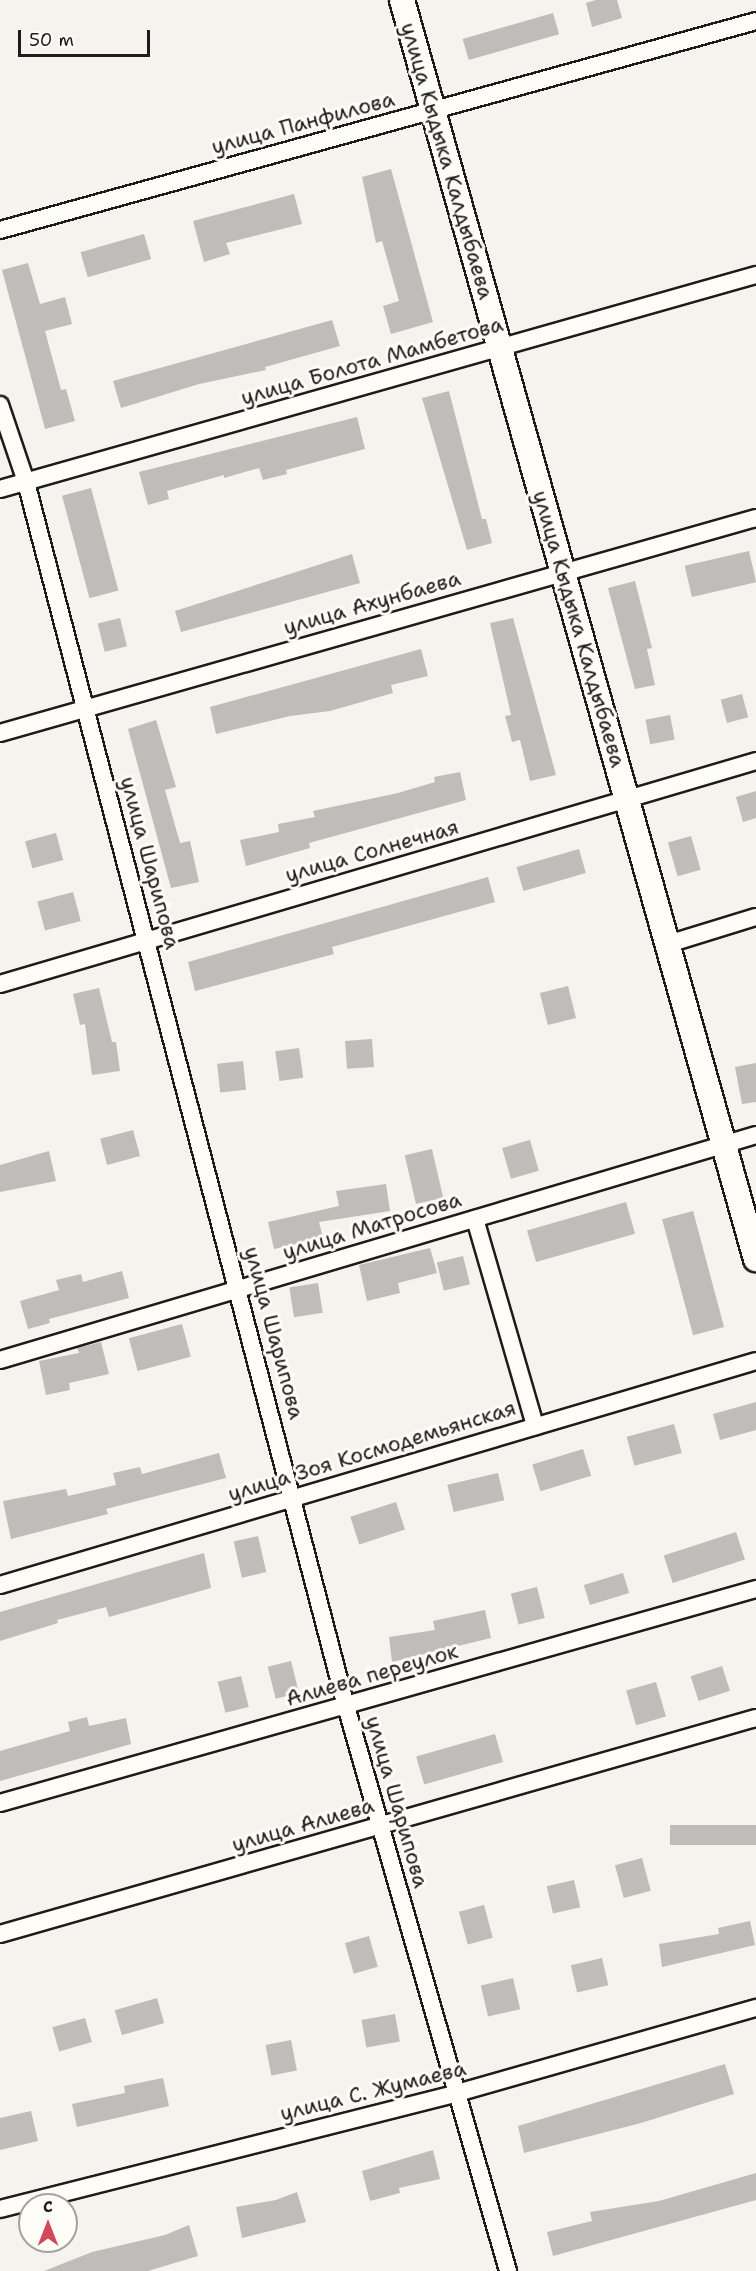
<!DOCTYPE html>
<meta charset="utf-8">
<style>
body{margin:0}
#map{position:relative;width:756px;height:2271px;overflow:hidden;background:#f4f3ee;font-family:"Shantell Sans",sans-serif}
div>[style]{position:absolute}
.building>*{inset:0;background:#bebdba;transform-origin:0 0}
.roads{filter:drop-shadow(2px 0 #1c1c1c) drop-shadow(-2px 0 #1c1c1c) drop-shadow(0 2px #1c1c1c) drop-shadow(0 -2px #1c1c1c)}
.street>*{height:16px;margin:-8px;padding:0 8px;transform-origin:8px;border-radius:8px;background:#fdfcf7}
.secondary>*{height:24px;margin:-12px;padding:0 12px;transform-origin:12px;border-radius:12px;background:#fdfcf7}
span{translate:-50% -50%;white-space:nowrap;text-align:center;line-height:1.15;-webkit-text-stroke:6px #fdfcf7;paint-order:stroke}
.street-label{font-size:21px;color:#1c1c1c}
.north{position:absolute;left:18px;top:2193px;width:60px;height:60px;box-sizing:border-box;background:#fdfcf7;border:2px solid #a3a29f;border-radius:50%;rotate:0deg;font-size:16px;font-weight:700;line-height:24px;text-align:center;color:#1c1c1c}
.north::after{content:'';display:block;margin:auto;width:21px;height:27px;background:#d1495b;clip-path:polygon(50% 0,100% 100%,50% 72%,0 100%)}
.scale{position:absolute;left:18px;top:30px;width:132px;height:27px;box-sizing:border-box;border:3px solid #1c1c1c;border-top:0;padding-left:8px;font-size:18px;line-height:21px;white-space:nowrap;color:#1c1c1c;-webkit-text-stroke:4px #fdfcf7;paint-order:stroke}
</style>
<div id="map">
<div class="building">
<div style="clip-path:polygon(596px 0,617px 0,622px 18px,592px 27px,586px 3px)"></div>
<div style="left:553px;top:13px;width:22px;height:94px;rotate:74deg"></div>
<div style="clip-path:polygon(391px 169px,433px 322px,391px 334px,383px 306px,399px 301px,382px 241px,376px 243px,362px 177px)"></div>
<div style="clip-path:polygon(294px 194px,302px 224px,226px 243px,230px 254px,204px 262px,193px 221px)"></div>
<div style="left:144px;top:234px;width:26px;height:66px;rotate:74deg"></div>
<div style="clip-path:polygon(28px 263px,40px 304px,65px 297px,72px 324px,45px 331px,61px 390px,66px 389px,75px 421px,45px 429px,2px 270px)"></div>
<div style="clip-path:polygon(332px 320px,340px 346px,265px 367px,266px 370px,199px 384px,121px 408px,113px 381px)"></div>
<div style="clip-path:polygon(449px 391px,482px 519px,486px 519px,492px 543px,467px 550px,422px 398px)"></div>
<div style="clip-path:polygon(357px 417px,365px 449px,286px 470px,287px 474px,263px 480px,259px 468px,224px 478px,224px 475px,167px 491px,169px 499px,148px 505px,139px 472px)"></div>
<div style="left:91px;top:488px;width:106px;height:30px;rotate:75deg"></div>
<div style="left:749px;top:551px;width:32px;height:66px;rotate:77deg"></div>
<div style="clip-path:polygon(352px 554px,360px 583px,181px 632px,175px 611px)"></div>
<div style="clip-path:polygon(635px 581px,652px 648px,647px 649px,655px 685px,635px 689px,608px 588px)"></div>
<div style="left:120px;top:618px;width:29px;height:23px;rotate:76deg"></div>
<div style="clip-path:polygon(513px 618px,556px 775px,530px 781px,520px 740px,512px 742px,505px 716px,511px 715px,490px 623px)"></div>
<div style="clip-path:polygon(421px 649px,428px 676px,391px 685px,393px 693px,330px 711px,290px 716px,216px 734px,210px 707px)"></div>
<div style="left:742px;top:694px;width:24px;height:22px;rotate:75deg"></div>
<div style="left:670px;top:715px;width:25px;height:25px;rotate:79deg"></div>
<div style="clip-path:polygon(156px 720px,176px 787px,165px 790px,180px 843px,190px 841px,199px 882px,171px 888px,128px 729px)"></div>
<div style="clip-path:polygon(460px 772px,466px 800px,309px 843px,310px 848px,246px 866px,240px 840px,279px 832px,278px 824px,315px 817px,313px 811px,398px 793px,435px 782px,434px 777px)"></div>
<div style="clip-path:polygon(756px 791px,756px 818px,743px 822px,736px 797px)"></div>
<div style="left:56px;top:833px;width:28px;height:32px;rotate:75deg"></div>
<div style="left:691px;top:836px;width:35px;height:24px;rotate:74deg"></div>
<div style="left:579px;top:849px;width:25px;height:65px;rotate:74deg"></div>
<div style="clip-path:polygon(488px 877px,495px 902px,332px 947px,334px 954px,195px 991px,188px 962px)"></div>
<div style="left:73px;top:892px;width:30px;height:37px;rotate:75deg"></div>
<div style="left:568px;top:986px;width:33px;height:29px;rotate:76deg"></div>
<div style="clip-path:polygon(99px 988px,112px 1042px,116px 1042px,120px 1071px,92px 1075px,85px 1024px,80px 1025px,73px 994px)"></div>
<div style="left:372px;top:1039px;width:28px;height:27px;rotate:86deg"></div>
<div style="left:299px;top:1048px;width:30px;height:24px;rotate:82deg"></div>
<div style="left:243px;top:1061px;width:29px;height:26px;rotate:84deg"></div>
<div style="clip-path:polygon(756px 1063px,756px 1102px,742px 1104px,735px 1067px)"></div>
<div style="left:133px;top:1130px;width:27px;height:34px;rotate:75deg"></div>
<div style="left:530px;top:1140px;width:32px;height:29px;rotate:74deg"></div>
<div style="left:432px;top:1149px;width:50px;height:28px;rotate:77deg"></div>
<div style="clip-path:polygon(49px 1151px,56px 1181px,0 1192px,0 1165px)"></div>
<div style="clip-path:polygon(386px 1184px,390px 1211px,319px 1222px,323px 1238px,274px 1249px,268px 1222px,339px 1206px,336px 1191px)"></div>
<div style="left:626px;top:1202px;width:33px;height:103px;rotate:74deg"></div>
<div style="left:693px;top:1211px;width:120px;height:32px;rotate:75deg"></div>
<div style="clip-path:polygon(430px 1248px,437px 1273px,398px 1283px,400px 1293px,367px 1301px,359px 1265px)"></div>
<div style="left:463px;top:1256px;width:29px;height:27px;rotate:76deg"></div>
<div style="clip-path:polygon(122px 1271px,129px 1298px,49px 1319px,50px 1323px,28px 1329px,20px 1301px,59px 1290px,56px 1280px,81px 1274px,83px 1282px)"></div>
<div style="left:318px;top:1283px;width:30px;height:29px;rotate:81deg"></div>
<div style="left:182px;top:1324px;width:34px;height:55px;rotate:75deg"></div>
<div style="clip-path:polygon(101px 1342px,109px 1374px,69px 1383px,70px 1390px,46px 1395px,39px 1361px,79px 1353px,77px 1348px)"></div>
<div style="clip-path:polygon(756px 1402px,756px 1430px,720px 1440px,713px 1414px)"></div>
<div style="left:674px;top:1424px;width:30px;height:49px;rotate:75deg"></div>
<div style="left:583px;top:1449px;width:28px;height:53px;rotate:73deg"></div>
<div style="clip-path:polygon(219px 1453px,226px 1478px,106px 1509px,108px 1514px,11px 1539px,3px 1501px,66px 1489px,68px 1496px,116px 1485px,113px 1473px,140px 1467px,142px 1474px)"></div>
<div style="left:498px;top:1473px;width:28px;height:52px;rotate:77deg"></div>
<div style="left:396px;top:1502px;width:29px;height:48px;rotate:72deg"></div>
<div style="left:736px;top:1532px;width:29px;height:76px;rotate:72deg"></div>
<div style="left:258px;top:1536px;width:37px;height:25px;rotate:77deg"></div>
<div style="clip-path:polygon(204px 1553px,211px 1588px,109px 1617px,106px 1607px,57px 1620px,58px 1623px,0 1641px,0 1612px)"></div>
<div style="left:623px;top:1573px;width:21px;height:41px;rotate:73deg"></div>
<div style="left:537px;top:1587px;width:32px;height:27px;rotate:76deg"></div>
<div style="clip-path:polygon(485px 1610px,491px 1638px,392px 1662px,389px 1637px,435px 1630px,433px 1621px)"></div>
<div style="left:291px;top:1661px;width:33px;height:24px;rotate:76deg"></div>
<div style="left:722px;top:1666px;width:26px;height:33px;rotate:72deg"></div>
<div style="left:241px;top:1676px;width:32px;height:24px;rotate:76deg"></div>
<div style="left:656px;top:1682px;width:36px;height:31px;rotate:74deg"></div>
<div style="clip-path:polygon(87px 1717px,89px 1726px,126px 1718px,131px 1744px,0 1781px,0 1751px,70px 1731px,68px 1722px)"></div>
<div style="left:495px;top:1734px;width:29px;height:82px;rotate:74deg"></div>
<div style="left:756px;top:1825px;width:20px;height:86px;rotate:90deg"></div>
<div style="left:642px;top:1858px;width:34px;height:28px;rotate:75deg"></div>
<div style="left:574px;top:1880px;width:28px;height:28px;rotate:77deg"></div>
<div style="left:484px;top:1905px;width:34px;height:26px;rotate:75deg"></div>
<div style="clip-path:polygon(750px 1921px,755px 1945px,662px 1967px,659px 1944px,719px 1934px,718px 1928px)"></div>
<div style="left:369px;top:1936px;width:32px;height:25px;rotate:74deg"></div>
<div style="left:602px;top:1958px;width:28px;height:32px;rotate:77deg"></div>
<div style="left:513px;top:1978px;width:32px;height:33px;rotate:77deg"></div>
<div style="left:157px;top:1998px;width:26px;height:44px;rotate:74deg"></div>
<div style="left:395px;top:2014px;width:28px;height:34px;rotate:80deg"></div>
<div style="left:85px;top:2018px;width:25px;height:34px;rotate:74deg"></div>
<div style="left:291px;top:2040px;width:31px;height:26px;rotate:79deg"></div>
<div style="clip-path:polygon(725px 2064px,734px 2094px,641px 2123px,524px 2153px,518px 2126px)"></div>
<div style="clip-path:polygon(163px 2078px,169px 2106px,77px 2127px,72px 2104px,125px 2093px,124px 2086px)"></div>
<div style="clip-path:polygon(31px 2111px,38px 2141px,0 2150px,0 2118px)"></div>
<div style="clip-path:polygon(433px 2150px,440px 2179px,399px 2188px,400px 2193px,370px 2201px,362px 2171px)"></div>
<div style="clip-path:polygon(756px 2173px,756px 2200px,553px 2256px,547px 2232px,592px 2221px,590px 2212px,659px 2201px)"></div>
<div style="clip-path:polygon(297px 2192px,306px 2222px,242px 2238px,236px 2207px,276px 2200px)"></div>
<div style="clip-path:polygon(189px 2225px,198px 2256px,148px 2271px,44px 2271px,92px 2252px,165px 2235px)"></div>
</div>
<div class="roads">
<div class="street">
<div style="left:0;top:230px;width:784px;rotate:-15.45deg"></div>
<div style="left:0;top:405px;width:81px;rotate:71.3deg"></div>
<div style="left:26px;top:482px;width:1265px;rotate:75.35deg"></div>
<div style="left:346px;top:1706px;width:588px;rotate:74deg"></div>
<div style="left:0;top:489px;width:786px;rotate:-15.81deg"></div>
<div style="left:0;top:733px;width:786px;rotate:-15.88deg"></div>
<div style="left:668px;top:944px;width:92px;rotate:-17.1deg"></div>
<div style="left:0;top:984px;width:788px;rotate:-16.43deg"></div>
<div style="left:475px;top:1219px;width:216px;rotate:73.8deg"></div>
<div style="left:0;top:1360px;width:789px;rotate:-16.57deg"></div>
<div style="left:0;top:1585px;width:788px;rotate:-16.5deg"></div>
<div style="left:0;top:1803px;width:786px;rotate:-15.81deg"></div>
<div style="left:0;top:1934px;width:786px;rotate:-15.95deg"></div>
<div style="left:0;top:2209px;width:471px;rotate:-14.2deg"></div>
<div style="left:457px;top:2093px;width:311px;rotate:-15.9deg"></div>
</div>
<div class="secondary">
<div style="left:402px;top:0;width:1308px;rotate:74.3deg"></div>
</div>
</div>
<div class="street-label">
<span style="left:303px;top:123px;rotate:-15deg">улица Панфилова</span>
<span style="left:447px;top:161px;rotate:74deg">улица Кыдыка Калдыбаева</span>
<span style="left:372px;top:361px;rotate:-16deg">улица Болота Мамбетова</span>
<span style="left:372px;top:603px;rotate:-16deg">улица Ахунбаева</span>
<span style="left:579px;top:629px;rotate:74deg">улица Кыдыка Калдыбаева</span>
<span style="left:372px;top:851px;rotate:-16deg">улица Солнечная</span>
<span style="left:150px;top:863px;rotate:75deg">улица Шарипова</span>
<span style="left:372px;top:1226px;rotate:-17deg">улица Матросова</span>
<span style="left:274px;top:1333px;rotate:75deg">улица Шарипова</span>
<span style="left:372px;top:1451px;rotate:-17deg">улица Зоя Космодемьянская</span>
<span style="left:372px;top:1675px;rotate:-16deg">Алиева переулок</span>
<span style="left:397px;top:1802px;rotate:74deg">улица Шарипова</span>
<span style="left:303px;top:1825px;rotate:-16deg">улица Алиева</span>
<span style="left:373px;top:2091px;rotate:-14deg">улица С. Жумаева</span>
</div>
<div class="north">С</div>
<div class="scale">50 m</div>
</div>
